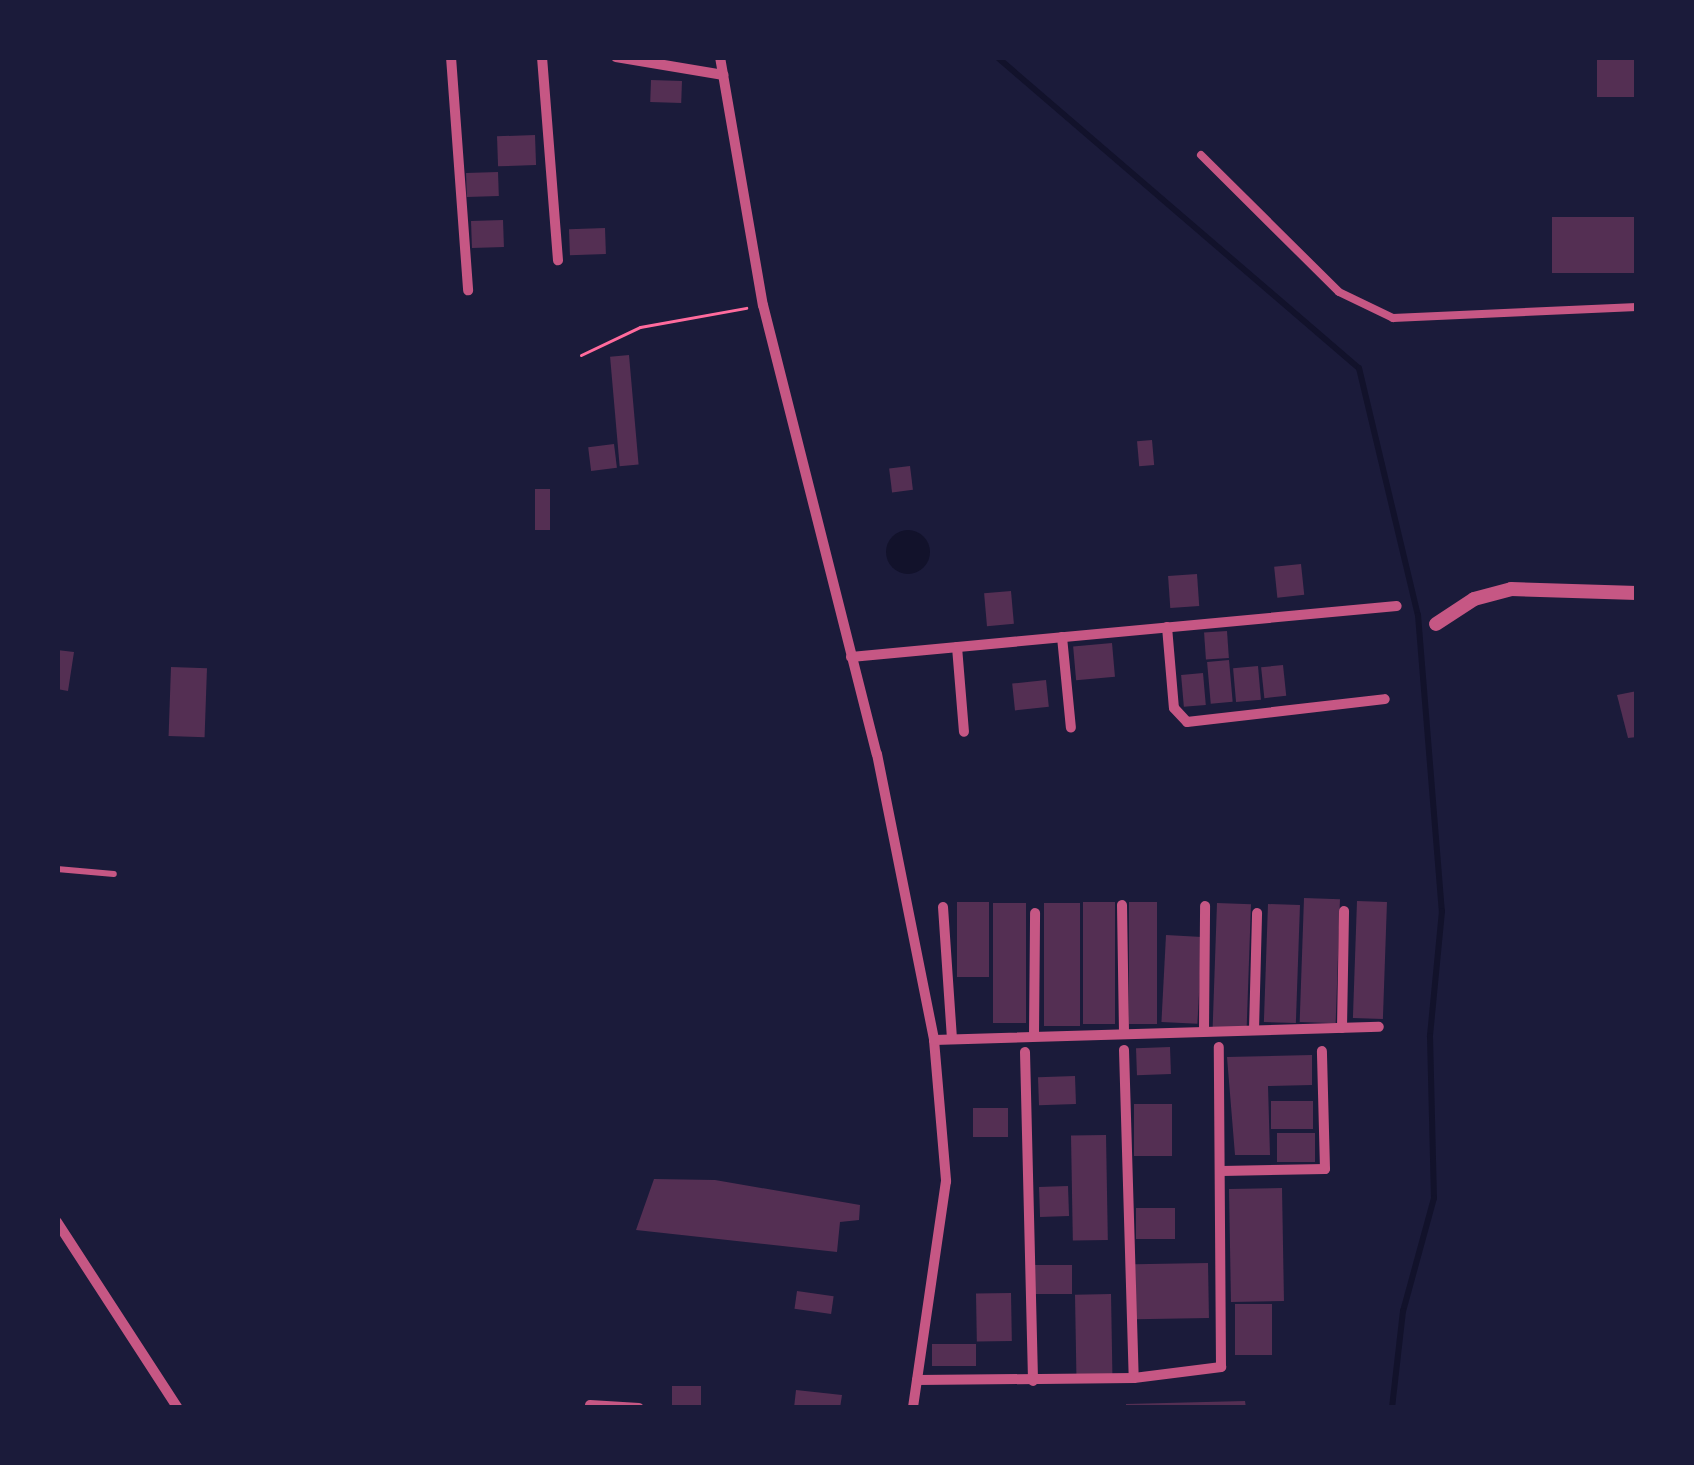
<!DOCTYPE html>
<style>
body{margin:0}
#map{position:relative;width:1694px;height:1465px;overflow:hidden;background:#1b1b3a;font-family:Bitter,serif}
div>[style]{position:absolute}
.water>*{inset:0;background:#12122b}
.round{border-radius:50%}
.stream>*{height:6px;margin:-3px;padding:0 3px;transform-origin:3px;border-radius:3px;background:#12122b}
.building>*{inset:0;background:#542f53;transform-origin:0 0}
.path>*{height:3px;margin:-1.5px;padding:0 1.5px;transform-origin:1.5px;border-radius:1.5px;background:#ff6b9d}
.service>*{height:6px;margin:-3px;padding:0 3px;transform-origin:3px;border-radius:3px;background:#c65784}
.pedestrian>*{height:8px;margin:-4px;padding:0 4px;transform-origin:4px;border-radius:4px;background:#c65784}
.minor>*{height:10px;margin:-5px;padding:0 5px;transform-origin:5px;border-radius:5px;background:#c65784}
.tertiary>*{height:14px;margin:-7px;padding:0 7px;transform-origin:7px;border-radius:7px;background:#c65784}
span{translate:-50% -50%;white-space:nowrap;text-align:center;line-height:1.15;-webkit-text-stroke:12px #1b1b3a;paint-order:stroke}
.frame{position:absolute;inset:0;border:60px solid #1b1b3a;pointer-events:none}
</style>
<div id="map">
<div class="water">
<div class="round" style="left:886px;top:530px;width:44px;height:44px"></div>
</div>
<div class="stream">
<div style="left:997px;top:57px;width:477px;rotate:40.7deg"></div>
<div style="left:1359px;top:368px;width:254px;rotate:76.6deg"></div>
<div style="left:1418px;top:615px;width:297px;rotate:85.4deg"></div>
<div style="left:1442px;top:911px;width:126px;rotate:95.5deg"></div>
<div style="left:1430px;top:1036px;width:162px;rotate:88.6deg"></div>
<div style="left:1434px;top:1198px;width:117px;rotate:105.3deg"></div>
<div style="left:1403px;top:1311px;width:98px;rotate:96.5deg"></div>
</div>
<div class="building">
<div style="left:1597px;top:57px;width:40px;height:40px"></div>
<div style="left:651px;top:80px;width:31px;height:22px;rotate:2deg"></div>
<div style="left:535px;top:135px;width:30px;height:38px;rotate:88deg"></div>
<div style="left:498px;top:172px;width:24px;height:32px;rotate:88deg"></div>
<div style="left:1637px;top:217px;width:56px;height:85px;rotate:90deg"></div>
<div style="left:503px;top:220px;width:27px;height:32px;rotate:88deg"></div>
<div style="left:605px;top:228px;width:26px;height:36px;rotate:88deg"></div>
<div style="left:629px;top:355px;width:110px;height:19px;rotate:85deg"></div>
<div style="left:1152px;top:440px;width:25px;height:15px;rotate:85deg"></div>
<div style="left:614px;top:444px;width:24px;height:26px;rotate:83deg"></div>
<div style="left:910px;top:466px;width:24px;height:21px;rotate:83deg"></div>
<div style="left:535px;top:489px;width:15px;height:41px"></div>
<div style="left:1301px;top:564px;width:31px;height:27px;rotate:84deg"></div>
<div style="left:1197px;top:574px;width:32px;height:29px;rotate:86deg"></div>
<div style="left:1011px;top:591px;width:33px;height:27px;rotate:85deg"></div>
<div style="left:1227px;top:631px;width:27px;height:23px;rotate:86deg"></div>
<div style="left:1112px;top:643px;width:34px;height:39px;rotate:85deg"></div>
<div style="clip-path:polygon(57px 650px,74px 652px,68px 691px,57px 689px)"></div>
<div style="left:1229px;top:660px;width:42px;height:22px;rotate:85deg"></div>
<div style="left:1283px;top:665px;width:31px;height:22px;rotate:84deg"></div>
<div style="left:1258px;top:666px;width:34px;height:25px;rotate:85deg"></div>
<div style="left:171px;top:667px;width:36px;height:69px;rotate:2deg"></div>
<div style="left:1203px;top:673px;width:32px;height:22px;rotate:85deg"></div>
<div style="left:1046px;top:680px;width:27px;height:34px;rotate:84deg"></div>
<div style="clip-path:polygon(1637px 691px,1637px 737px,1628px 738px,1617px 695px)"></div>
<div style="left:1304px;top:898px;width:36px;height:124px;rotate:2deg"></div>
<div style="left:1357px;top:901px;width:30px;height:117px;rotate:2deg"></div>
<div style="left:957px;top:902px;width:32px;height:75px"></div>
<div style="left:1083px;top:902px;width:32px;height:122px"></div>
<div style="left:1157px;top:902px;width:122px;height:28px;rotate:90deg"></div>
<div style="left:993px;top:903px;width:33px;height:120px"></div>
<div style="left:1080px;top:903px;width:123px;height:36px;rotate:90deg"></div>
<div style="left:1217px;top:903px;width:34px;height:124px;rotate:2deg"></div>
<div style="left:1268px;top:904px;width:32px;height:118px;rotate:2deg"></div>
<div style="left:1166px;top:935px;width:36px;height:87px;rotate:3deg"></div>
<div style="left:1170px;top:1047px;width:27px;height:34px;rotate:88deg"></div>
<div style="clip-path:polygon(1312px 1055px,1312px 1085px,1268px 1086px,1270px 1155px,1235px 1155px,1227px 1057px)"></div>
<div style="left:1075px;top:1076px;width:28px;height:37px;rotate:88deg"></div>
<div style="left:1313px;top:1101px;width:28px;height:42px;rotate:90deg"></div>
<div style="left:1172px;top:1104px;width:52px;height:38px;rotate:90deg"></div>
<div style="left:973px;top:1108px;width:35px;height:29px"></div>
<div style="left:1315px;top:1133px;width:29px;height:38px;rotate:90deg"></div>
<div style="left:1106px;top:1135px;width:105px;height:35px;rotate:89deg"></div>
<div style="clip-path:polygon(654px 1179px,715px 1180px,860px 1205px,859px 1220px,840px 1222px,837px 1252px,636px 1230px)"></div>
<div style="left:1068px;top:1186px;width:30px;height:29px;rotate:88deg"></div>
<div style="left:1282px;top:1188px;width:113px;height:53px;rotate:89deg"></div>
<div style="left:1136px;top:1208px;width:39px;height:31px"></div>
<div style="left:1208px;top:1263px;width:55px;height:73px;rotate:89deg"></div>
<div style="left:1035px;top:1265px;width:37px;height:29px"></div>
<div style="left:797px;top:1291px;width:37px;height:18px;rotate:8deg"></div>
<div style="left:1011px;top:1293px;width:48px;height:35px;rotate:89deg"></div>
<div style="left:1111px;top:1294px;width:80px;height:36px;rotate:89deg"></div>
<div style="left:1235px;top:1304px;width:37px;height:51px"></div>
<div style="left:932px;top:1344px;width:44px;height:22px"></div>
<div style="left:672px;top:1386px;width:29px;height:19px"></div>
<div style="clip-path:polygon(796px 1390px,842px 1395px,840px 1408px,794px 1408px)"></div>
<div style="clip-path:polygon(1245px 1401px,1246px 1408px,1126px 1408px,1126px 1404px)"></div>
</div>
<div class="path">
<div style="left:581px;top:355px;width:65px;rotate:-25.4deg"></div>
<div style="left:640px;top:327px;width:108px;rotate:-10.2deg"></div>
</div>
<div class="service">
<div style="left:57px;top:869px;width:57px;rotate:5deg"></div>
</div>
<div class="pedestrian">
<div style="left:1201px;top:155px;width:194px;rotate:44.8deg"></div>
<div style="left:1339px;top:292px;width:60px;rotate:25.7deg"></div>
<div style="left:1393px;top:318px;width:244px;rotate:-2.6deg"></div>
</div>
<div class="minor">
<div style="left:451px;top:57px;width:234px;rotate:85.8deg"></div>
<div style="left:542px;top:57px;width:204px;rotate:85.5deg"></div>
<div style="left:616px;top:57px;width:109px;rotate:9.5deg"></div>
<div style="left:720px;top:57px;width:252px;rotate:80.2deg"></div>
<div style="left:763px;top:305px;width:463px;rotate:75.8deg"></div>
<div style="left:877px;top:754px;width:292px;rotate:78.7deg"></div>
<div style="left:934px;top:1040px;width:142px;rotate:85.1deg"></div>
<div style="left:946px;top:1181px;width:229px;rotate:98.3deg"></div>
<div style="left:1167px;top:627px;width:81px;rotate:85.1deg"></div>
<div style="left:1174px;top:708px;width:19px;rotate:47deg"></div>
<div style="left:1187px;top:722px;width:199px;rotate:-6.6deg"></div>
<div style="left:1062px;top:637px;width:91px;rotate:84.4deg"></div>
<div style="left:957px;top:647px;width:85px;rotate:85.3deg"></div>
<div style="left:851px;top:657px;width:548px;rotate:-5.34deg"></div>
<div style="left:1122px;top:905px;width:129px;rotate:89.1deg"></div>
<div style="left:943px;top:907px;width:131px;rotate:86.1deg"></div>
<div style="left:1342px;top:1028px;width:117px;rotate:-89deg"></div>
<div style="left:1204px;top:1030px;width:124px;rotate:-89.5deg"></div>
<div style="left:1254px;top:1030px;width:117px;rotate:-88.5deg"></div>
<div style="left:1034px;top:1036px;width:123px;rotate:-89.5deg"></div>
<div style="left:934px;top:1040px;width:445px;rotate:-1.7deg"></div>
<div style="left:1124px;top:1050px;width:328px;rotate:88.3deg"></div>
<div style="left:1025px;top:1052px;width:329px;rotate:88.6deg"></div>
<div style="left:1222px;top:1171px;width:103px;rotate:-1.1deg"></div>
<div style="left:1325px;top:1169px;width:118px;rotate:-91.5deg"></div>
<div style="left:57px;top:1222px;width:222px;rotate:57deg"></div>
<div style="left:917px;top:1380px;width:217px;rotate:-0.5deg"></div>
<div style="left:1134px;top:1378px;width:88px;rotate:-7.2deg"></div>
<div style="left:1221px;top:1367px;width:320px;rotate:-90.4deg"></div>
<div style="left:590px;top:1405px;width:49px;rotate:3.5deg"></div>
</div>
<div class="tertiary">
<div style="left:1436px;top:624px;width:45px;rotate:-33.3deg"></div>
<div style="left:1474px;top:599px;width:38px;rotate:-15deg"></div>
<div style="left:1511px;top:589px;width:126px;rotate:1.8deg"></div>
</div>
<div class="frame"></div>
</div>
